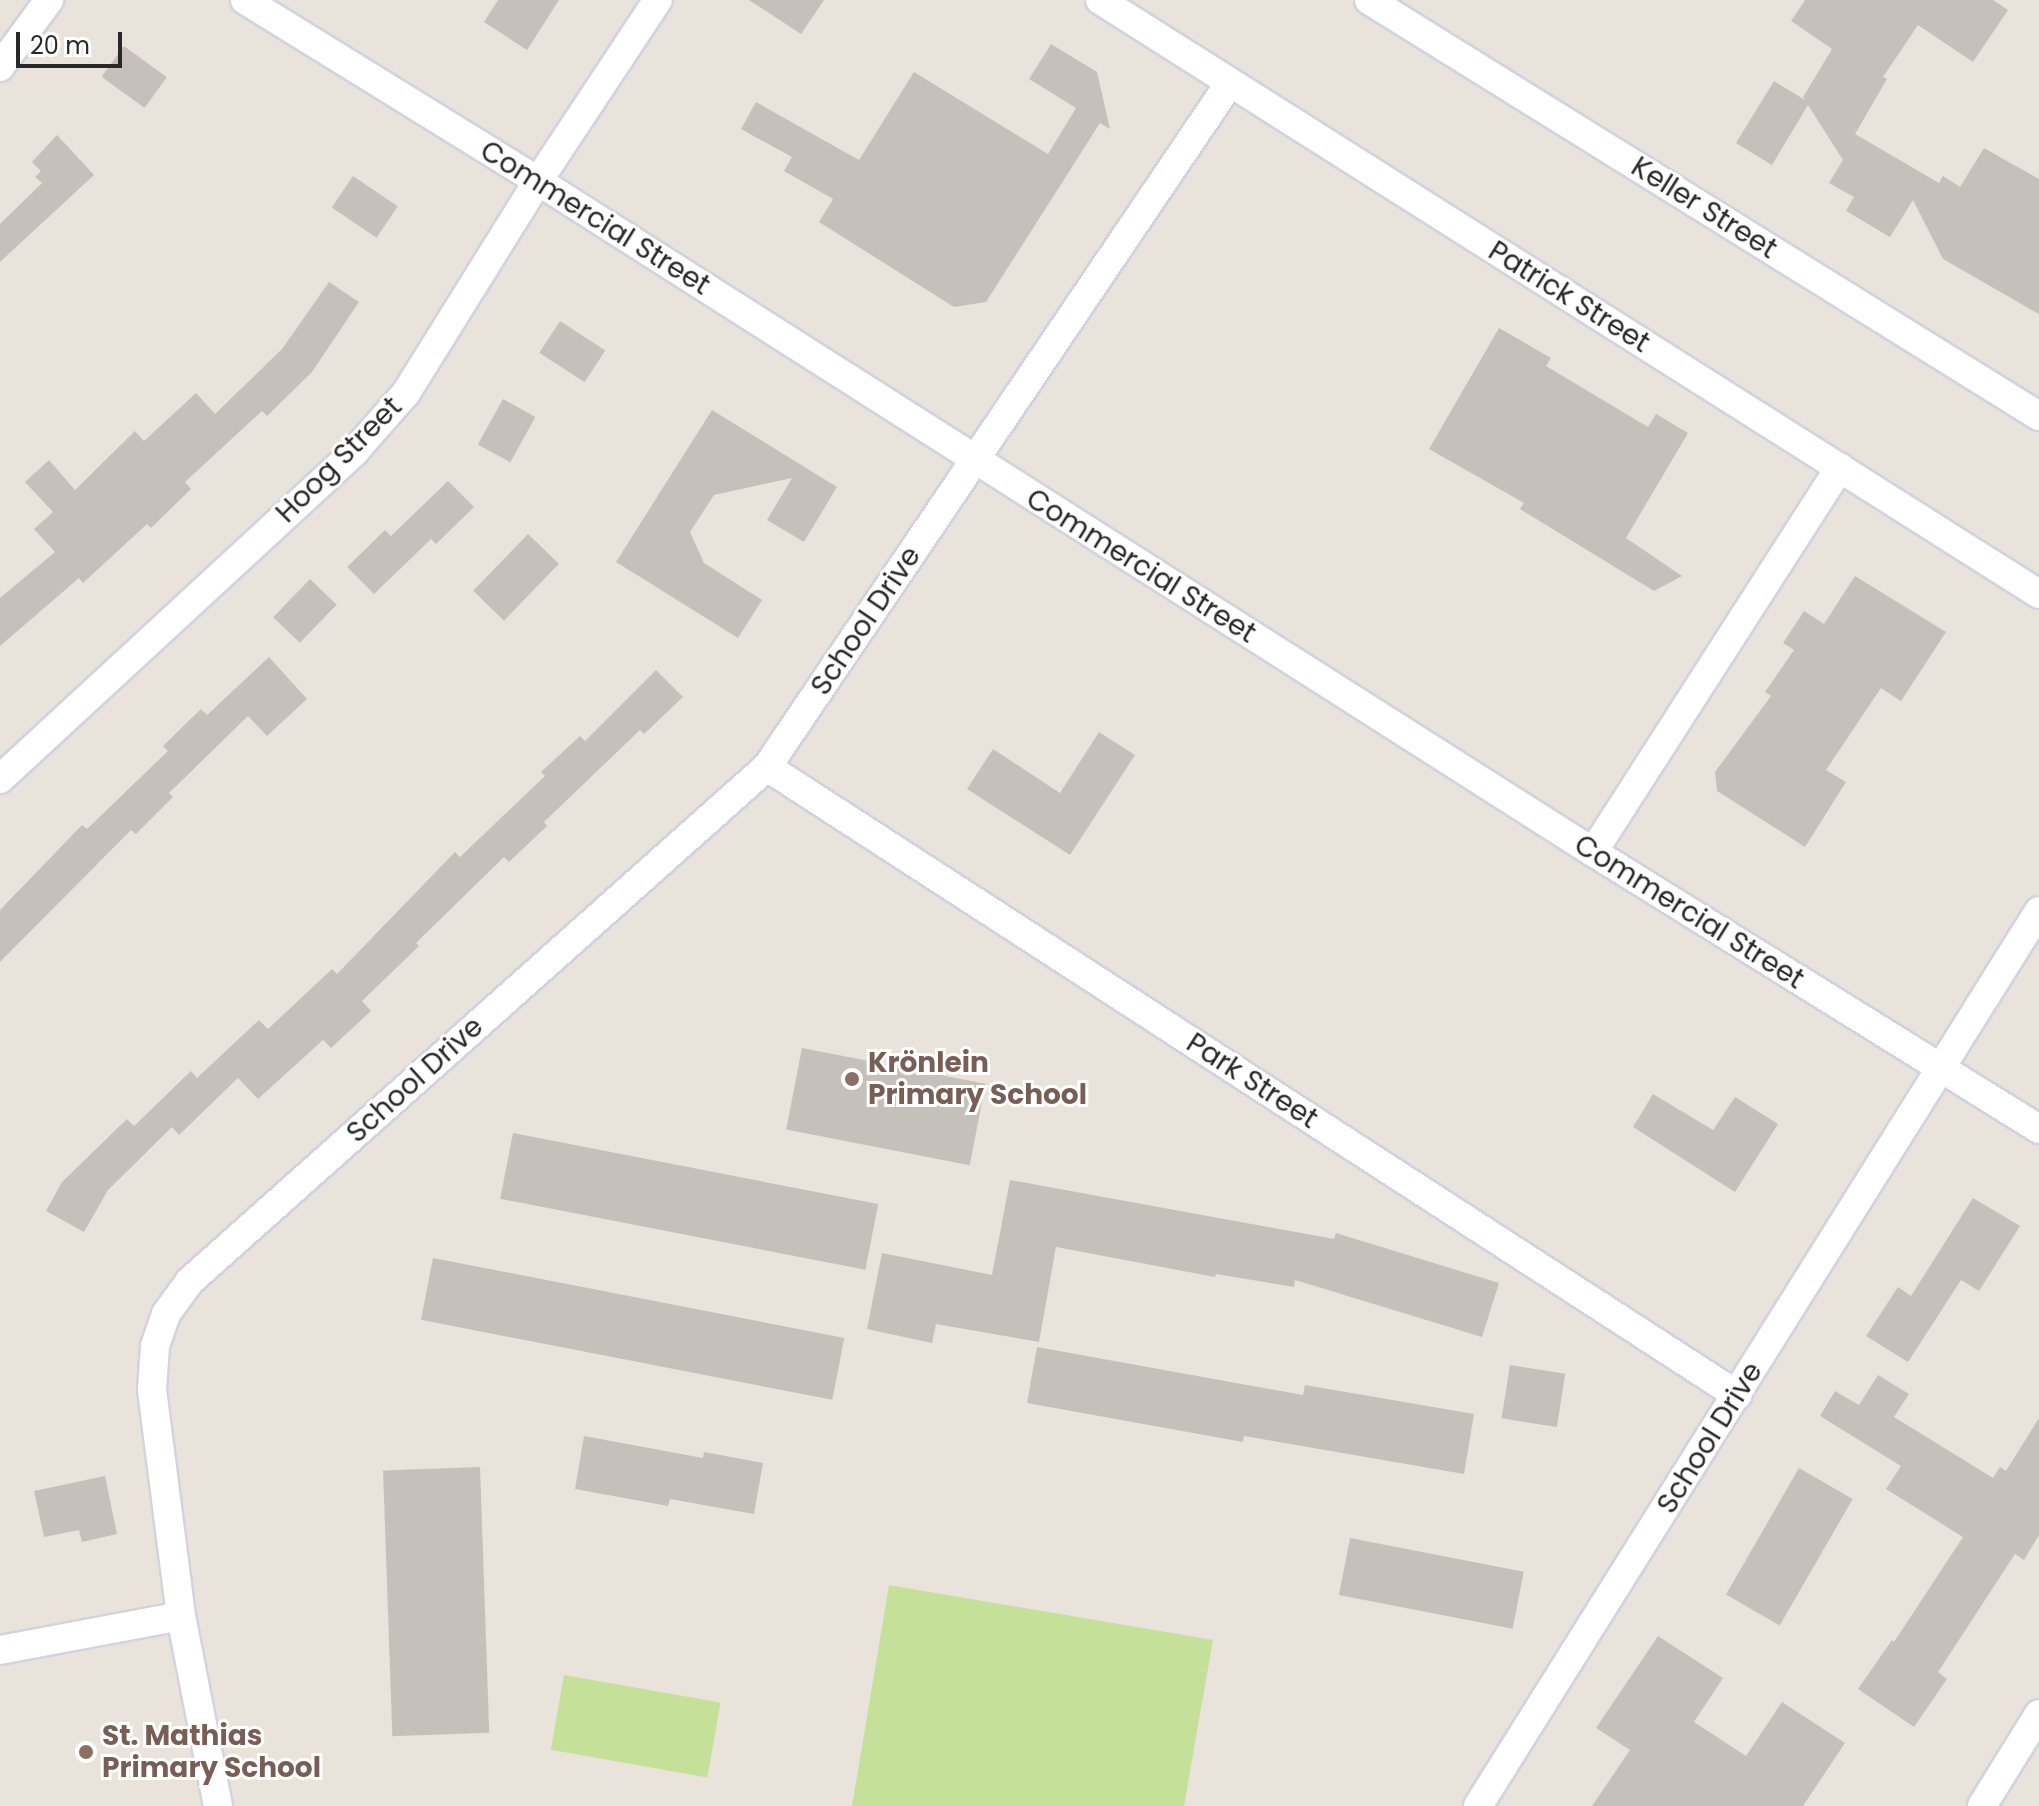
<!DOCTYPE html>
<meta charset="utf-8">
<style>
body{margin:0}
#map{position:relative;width:2039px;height:1806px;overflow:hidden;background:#e9e3db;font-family:Poppins,sans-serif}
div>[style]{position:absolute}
.pitch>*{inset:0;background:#c5e199;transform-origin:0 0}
.building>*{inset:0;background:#c5c1ba;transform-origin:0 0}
.roads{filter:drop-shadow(2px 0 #d1d4e0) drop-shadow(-2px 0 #d1d4e0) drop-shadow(0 2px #d1d4e0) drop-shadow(0 -2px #d1d4e0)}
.minor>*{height:28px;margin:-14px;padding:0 14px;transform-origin:14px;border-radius:14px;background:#fff}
.dots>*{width:22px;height:22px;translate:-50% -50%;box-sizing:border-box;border:4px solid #fff;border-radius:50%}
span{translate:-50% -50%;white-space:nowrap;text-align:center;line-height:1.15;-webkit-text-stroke:6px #fff;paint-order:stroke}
.street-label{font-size:28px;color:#282828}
.education-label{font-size:28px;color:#785e54;font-weight:700}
.left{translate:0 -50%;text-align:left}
.scale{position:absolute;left:16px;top:32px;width:106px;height:36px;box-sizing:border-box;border:4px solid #282828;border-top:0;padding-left:10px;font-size:24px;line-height:28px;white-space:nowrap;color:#282828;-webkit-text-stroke:6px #fff;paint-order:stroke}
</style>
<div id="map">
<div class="pitch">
<div style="clip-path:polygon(889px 1585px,1213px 1640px,1184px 1806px,852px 1806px)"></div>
<div style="left:564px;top:1675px;width:159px;height:76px;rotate:10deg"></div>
</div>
<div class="building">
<div style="clip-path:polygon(498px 0,559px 0,527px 50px,484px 22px)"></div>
<div style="clip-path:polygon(749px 0,824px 0,801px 34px)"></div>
<div style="clip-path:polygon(1805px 0,1993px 0,2008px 10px,1973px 62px,1918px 25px,1883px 77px,1887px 79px,1855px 134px,1939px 183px,1943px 176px,1960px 187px,1984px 148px,2039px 179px,2039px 314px,1943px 259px,1913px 200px,1890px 237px,1846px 211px,1854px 197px,1829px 183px,1843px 160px,1808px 105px,1772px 165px,1736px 143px,1774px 81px,1805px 100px,1803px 97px,1832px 49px,1791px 21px)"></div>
<div style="clip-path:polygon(1051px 44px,1097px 72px,1110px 129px,1100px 123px,986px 302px,954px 307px,819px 222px,833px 199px,784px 171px,792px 157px,741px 129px,756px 102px,859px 160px,914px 72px,1048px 154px,1076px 108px,1029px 79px)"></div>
<div style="left:124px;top:46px;width:53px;height:38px;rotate:36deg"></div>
<div style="clip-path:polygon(57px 135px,94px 175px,0 262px,0 224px,42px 183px,35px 177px,41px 171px,32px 162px)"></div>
<div style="left:353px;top:176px;width:54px;height:38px;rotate:34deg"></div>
<div style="clip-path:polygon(329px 282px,359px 302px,312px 372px,267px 416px,262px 411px,185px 482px,191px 489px,151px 528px,147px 524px,83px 583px,79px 578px,0 646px,0 598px,55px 552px,34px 529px,53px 512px,25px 482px,49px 460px,75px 490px,135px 431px,144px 441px,196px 393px,215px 414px,282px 349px)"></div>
<div style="left:560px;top:321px;width:54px;height:38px;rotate:33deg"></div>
<div style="clip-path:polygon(1499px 328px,1551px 358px,1546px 366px,1648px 427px,1656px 414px,1688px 433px,1626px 538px,1682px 576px,1654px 591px,1520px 509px,1524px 503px,1429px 449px)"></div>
<div style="left:503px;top:399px;width:37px;height:52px;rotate:29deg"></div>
<div style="clip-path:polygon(712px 410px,837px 487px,804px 542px,767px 520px,792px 478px,714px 495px,690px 532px,704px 563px,762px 600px,738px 638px,616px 562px)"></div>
<div style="clip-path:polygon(448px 481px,474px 507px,436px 544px,431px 539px,374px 594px,347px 567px,385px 530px,391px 536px)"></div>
<div style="left:528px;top:534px;width:43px;height:79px;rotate:44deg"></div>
<div style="clip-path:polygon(1855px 576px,1946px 632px,1901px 701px,1881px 688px,1826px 770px,1846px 782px,1805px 847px,1717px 791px,1715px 772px,1771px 696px,1765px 692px,1794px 650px,1783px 643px,1804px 611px,1824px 624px)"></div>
<div style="left:310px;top:579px;width:37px;height:53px;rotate:44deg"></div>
<div style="clip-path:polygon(269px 657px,307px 699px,267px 736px,248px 716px,169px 793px,173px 797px,136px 834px,131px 830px,0 962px,0 910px,82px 825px,87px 829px,168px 751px,163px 746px,201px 709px,207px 715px)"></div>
<div style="clip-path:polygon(656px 670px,683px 697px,644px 734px,640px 730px,544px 822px,547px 826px,509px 862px,504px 857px,416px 943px,419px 946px,362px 1001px,371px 1011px,331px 1048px,323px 1040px,258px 1099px,238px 1078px,179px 1135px,172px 1127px,108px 1190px,84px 1232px,46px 1211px,62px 1182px,127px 1119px,134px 1126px,191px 1071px,197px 1078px,259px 1020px,268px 1029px,332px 969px,337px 974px,455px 852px,460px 857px,545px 776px,541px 772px,580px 736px,585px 741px)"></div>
<div style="clip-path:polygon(1099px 732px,1135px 755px,1070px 855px,967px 789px,993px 749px,1060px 793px)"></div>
<div style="left:802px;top:1048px;width:187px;height:83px;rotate:11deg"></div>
<div style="clip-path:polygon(1653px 1094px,1713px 1130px,1735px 1097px,1778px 1124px,1735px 1192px,1633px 1127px)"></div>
<div style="left:513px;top:1133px;width:372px;height:67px;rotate:11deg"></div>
<div style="clip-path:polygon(1010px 1180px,1334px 1239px,1336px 1233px,1499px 1283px,1482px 1337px,1295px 1280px,1294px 1287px,1216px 1274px,1215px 1277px,1056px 1247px,1039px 1342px,936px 1324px,932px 1343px,867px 1329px,882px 1253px,992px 1275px)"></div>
<div style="clip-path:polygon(1973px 1198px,2020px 1226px,1979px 1291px,1961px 1280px,1908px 1362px,1866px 1336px,1898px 1287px,1911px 1296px)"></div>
<div style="left:433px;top:1258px;width:419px;height:63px;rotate:11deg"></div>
<div style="clip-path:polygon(1037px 1347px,1303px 1395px,1305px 1385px,1474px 1414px,1464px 1474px,1244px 1436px,1243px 1442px,1027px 1403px)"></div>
<div style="left:1510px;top:1365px;width:56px;height:54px;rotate:9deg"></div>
<div style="clip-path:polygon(1878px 1375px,1909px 1394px,1894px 1417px,1993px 1478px,2000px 1467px,2006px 1471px,2039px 1418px,2039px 1535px,2024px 1560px,2015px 1554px,1938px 1672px,1947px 1679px,1914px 1727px,1858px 1689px,1892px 1640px,1894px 1642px,1963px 1537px,1886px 1489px,1901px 1466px,1820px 1416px,1835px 1391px,1859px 1405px)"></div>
<div style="clip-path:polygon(584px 1436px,703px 1458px,704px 1452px,763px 1463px,754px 1514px,670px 1499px,668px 1506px,575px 1489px)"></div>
<div style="left:480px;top:1467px;width:266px;height:97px;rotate:88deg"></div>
<div style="left:1799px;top:1468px;width:62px;height:146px;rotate:30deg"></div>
<div style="clip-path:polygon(105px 1476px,117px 1534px,82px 1542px,79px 1530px,44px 1537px,34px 1491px)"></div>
<div style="left:1350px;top:1538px;width:177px;height:58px;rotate:11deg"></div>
<div style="clip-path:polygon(1658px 1636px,1723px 1678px,1694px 1722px,1746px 1756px,1782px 1702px,1845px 1743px,1803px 1806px,1592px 1806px,1630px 1750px,1596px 1728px)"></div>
</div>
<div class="roads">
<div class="minor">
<div style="left:245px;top:0;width:344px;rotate:31.7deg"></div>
<div style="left:538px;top:181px;width:1250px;rotate:32.46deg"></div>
<div style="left:1593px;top:852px;width:525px;rotate:31.84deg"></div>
<div style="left:1100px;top:0;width:1111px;rotate:32.32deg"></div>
<div style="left:1369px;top:0;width:789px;rotate:31.84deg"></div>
<div style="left:0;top:67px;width:83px;rotate:-53.8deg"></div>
<div style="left:767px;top:767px;width:1156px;rotate:32.92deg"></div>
<div style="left:0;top:779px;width:483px;rotate:-42.7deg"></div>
<div style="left:355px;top:451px;width:77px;rotate:-48.7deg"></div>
<div style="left:406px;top:393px;width:250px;rotate:-58.1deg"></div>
<div style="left:538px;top:181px;width:217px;rotate:-56.5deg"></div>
<div style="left:1593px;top:852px;width:457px;rotate:-57.3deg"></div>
<div style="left:0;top:1650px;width:184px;rotate:-10.6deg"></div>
<div style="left:218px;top:1806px;width:194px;rotate:-101deg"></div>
<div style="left:181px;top:1616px;width:228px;rotate:-97.3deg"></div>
<div style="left:152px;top:1390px;width:44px;rotate:-86.1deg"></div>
<div style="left:155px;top:1346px;width:34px;rotate:-71deg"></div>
<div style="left:166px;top:1314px;width:41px;rotate:-54deg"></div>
<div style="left:190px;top:1281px;width:773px;rotate:-41.7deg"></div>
<div style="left:767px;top:767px;width:825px;rotate:-55.92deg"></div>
<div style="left:1478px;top:1806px;width:1056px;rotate:-57.92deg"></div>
<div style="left:1982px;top:1806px;width:108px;rotate:-58.2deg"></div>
</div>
</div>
<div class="dots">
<div style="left:852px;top:1079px;background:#8d6e63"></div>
<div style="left:86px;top:1752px;background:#8d6e63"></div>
</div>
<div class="street-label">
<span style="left:1704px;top:208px;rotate:32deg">Keller Street</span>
<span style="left:595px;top:218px;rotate:32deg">Commercial Street</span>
<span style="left:1569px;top:297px;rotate:32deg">Patrick Street</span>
<span style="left:339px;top:460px;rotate:-45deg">Hoog Street</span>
<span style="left:1141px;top:566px;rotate:32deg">Commercial Street</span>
<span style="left:866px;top:621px;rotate:-56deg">School Drive</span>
<span style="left:1689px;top:912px;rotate:32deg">Commercial Street</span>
<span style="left:415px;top:1080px;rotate:-42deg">School Drive</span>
<span style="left:1252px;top:1081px;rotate:33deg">Park Street</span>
<span style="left:1710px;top:1438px;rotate:-58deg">School Drive</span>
</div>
<div class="education-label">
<span class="left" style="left:868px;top:1079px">Krönlein<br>Primary School</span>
<span class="left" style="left:102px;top:1752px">St. Mathias<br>Primary School</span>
</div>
<div class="scale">20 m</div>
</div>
